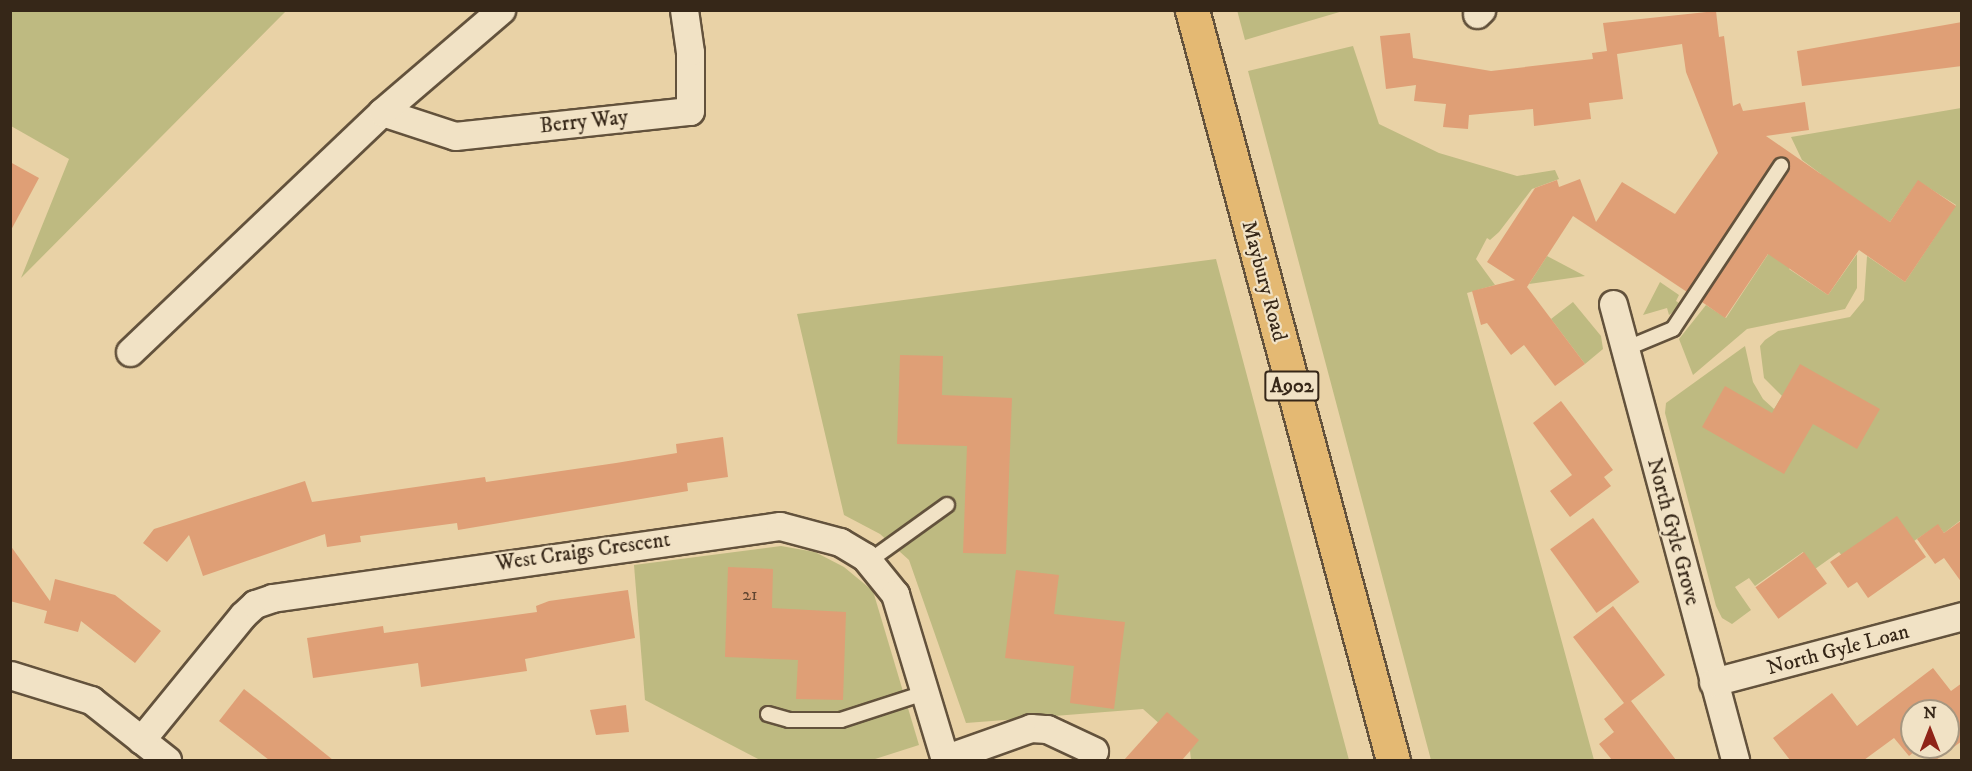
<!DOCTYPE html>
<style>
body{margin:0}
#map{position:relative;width:1972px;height:771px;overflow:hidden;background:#e9d2a6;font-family:"IM FELL DW Pica",serif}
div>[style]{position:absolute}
.green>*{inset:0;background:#beba81}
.building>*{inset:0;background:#df9f76;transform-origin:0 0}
.roads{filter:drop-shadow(2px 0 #63523c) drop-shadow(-2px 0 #63523c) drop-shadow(0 2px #63523c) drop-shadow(0 -2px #63523c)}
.service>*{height:14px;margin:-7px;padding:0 7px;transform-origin:7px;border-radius:7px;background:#f1e2c5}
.minor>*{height:27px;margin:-13.5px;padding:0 13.5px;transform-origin:13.5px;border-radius:13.5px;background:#f1e2c5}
.primary>*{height:33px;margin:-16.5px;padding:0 16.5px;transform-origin:16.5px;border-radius:16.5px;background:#e4b973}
span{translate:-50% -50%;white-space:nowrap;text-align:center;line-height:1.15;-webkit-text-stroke:4.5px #f1e2c5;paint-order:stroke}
.number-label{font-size:18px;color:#604530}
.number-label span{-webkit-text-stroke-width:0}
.shield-label span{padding:2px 4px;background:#f1e2c5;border:2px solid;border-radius:4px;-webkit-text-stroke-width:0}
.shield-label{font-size:20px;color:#362718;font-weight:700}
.street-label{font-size:21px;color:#362718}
.frame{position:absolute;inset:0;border:12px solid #362718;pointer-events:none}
.north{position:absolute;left:1900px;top:699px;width:60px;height:60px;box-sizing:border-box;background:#f1e2c5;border:2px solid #a69780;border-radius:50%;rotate:0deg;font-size:16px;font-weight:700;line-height:24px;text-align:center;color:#362718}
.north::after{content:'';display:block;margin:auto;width:21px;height:27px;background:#8f2418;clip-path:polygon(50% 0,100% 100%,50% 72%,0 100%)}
</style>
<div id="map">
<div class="green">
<div style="clip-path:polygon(11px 10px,286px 10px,286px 11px,21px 278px,69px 159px,11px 126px)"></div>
<div style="clip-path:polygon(1237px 10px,1343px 10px,1343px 11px,1245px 40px)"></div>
<div style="clip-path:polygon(1353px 46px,1379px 124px,1439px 153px,1517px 176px,1555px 170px,1559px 179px,1532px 189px,1499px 232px,1490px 240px,1487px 238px,1476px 259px,1495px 285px,1467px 293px,1594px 760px,1431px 760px,1248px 71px)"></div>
<div style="clip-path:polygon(1961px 108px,1961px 520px,1944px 533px,1938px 525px,1914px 541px,1847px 562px,1839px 552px,1815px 569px,1803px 552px,1755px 586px,1749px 578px,1735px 587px,1751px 610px,1732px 624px,1722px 618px,1716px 606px,1665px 413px,1666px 403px,1745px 346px,1753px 382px,1763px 399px,1774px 409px,1782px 396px,1764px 378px,1760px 346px,1765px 340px,1778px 331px,1850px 317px,1864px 300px,1867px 256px,1905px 282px,1956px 205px,1918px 181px,1890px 222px,1842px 191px,1789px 269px,1828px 295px,1857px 254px,1857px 288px,1845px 309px,1747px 329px,1693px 375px,1679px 339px,1706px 305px,1726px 318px,1821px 174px,1802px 160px,1791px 137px)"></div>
<div style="clip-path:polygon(1547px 256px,1585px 276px,1529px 284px)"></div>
<div style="clip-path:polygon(1216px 259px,1349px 760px,1191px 760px,1190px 751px,1143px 709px,966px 723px,909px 560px,880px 534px,844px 515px,797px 314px)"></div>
<div style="clip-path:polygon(1660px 282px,1679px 295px,1676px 301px,1682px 305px,1669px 315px,1667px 308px,1643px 315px)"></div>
<div style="clip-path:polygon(1573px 302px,1601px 336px,1603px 349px,1585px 364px,1551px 319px)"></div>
<div style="clip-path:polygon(781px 546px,815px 552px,844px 567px,873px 591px,919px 745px,872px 760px,760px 760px,645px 700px,634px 565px)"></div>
</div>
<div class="building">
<div style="clip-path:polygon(1716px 11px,1719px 37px,1724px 36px,1733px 106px,1740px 103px,1743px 111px,1805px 102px,1809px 130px,1766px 136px,1890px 222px,1918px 180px,1956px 206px,1905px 282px,1859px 250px,1828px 295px,1768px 254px,1725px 318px,1702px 302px,1789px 171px,1785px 158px,1773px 161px,1687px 292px,1573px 216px,1527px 287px,1585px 364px,1555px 386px,1524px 345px,1511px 355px,1487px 323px,1481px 325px,1472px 291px,1515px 280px,1487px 262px,1535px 188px,1557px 180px,1559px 187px,1580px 179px,1596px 222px,1622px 182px,1675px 214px,1718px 153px,1686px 72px,1682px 44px,1617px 54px,1623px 99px,1589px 103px,1591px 119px,1534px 126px,1533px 109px,1469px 115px,1468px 129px,1443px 127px,1446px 104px,1414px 101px,1416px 85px,1386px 89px,1380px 36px,1410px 33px,1413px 58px,1491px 71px,1593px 59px,1592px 53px,1607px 51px,1603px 23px)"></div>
<div style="clip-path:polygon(1962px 22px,1962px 66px,1802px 86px,1797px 51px)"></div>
<div style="clip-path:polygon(10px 162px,39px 178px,10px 232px)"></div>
<div style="clip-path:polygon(900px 355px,943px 356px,942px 395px,1012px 398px,1006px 554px,963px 553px,967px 446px,897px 444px)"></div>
<div style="clip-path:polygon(1800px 364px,1880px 409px,1857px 449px,1813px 424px,1784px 474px,1702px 427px,1725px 386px,1772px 413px)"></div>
<div style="clip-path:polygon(1561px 401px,1613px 470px,1604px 477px,1611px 486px,1570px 517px,1550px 491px,1572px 475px,1533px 423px)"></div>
<div style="clip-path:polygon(723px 437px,728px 477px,687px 483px,688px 491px,458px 530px,457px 523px,360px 536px,361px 542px,327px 547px,325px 534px,203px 576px,189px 535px,167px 562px,143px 543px,154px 529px,305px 481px,312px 502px,485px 477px,486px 482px,616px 463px,677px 453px,676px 444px)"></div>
<div style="clip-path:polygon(1897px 516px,1926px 557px,1868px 598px,1857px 582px,1848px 588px,1830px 562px)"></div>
<div style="left:1593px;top:518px;width:79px;height:53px;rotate:54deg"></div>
<div style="clip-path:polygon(1962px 520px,1962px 583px,1944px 558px,1935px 564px,1917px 539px,1938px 524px,1944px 533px)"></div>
<div style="clip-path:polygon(10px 545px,50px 601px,55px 579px,115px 595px,161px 631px,135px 663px,81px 621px,78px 632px,44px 623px,47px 611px,10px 601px)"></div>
<div style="left:1804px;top:552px;width:39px;height:60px;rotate:54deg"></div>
<div style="clip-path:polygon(728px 567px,773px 569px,772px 608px,846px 612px,843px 700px,796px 699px,798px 660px,725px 657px)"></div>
<div style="clip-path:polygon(1016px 570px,1059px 575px,1054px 614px,1125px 622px,1114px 709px,1070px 703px,1074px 666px,1005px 658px)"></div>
<div style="clip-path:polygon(628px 590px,635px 638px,525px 659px,527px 671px,421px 687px,418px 663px,313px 678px,307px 638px,383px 626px,384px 633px,537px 612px,536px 606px,549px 601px)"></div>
<div style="clip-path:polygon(1613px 606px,1665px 675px,1631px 701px,1676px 760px,1612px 760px,1599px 744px,1614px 732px,1604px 719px,1624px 703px,1573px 637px)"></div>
<div style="clip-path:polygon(evenodd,1933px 668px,1951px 691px,1962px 683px,1962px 741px,1936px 760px,1931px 760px,1920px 747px,1909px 756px,1894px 738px,1864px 760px,1790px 760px,1773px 738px,1832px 693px,1857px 726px,1933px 668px,1912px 711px,1948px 711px,1948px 747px,1912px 747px,1912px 711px)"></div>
<div style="clip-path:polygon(244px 689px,286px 722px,333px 760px,269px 760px,219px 721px)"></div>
<div style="clip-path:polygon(626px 705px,629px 732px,596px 735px,590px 710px)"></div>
<div style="clip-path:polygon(1167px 712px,1199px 740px,1190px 751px,1182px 760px,1124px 760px)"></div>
</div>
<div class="roads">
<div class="service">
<div style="left:1625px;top:349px;width:52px;rotate:-22.6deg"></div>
<div style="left:1673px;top:329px;width:196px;rotate:-56.5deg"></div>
<div style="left:869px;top:561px;width:96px;rotate:-35.7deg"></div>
<div style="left:768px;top:714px;width:22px;rotate:16deg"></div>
<div style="left:789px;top:720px;width:52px"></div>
<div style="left:841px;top:720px;width:87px;rotate:-18deg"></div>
</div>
<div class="minor">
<div style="left:1477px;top:14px;width:6px;rotate:-45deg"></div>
<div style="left:382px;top:112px;width:77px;rotate:18.2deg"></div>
<div style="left:455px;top:136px;width:236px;rotate:-6.1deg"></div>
<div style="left:690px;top:111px;width:59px;rotate:-90deg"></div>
<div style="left:690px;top:52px;width:42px;rotate:-98.1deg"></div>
<div style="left:1613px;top:304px;width:472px;rotate:75deg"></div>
<div style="left:130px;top:352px;width:348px;rotate:-43.6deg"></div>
<div style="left:382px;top:112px;width:157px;rotate:-40.6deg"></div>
<div style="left:10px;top:675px;width:85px;rotate:17.2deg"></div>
<div style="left:91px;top:700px;width:97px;rotate:38.3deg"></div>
<div style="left:1713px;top:682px;width:258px;rotate:-14.8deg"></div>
<div style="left:141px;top:740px;width:161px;rotate:-50.8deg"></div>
<div style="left:243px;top:615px;width:16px;rotate:-43deg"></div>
<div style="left:255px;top:604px;width:18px;rotate:-19deg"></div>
<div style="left:272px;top:598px;width:513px;rotate:-8.07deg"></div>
<div style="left:780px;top:526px;width:62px;rotate:14.9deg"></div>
<div style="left:840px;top:542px;width:29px;rotate:31deg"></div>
<div style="left:865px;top:557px;width:48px;rotate:51deg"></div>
<div style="left:895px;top:594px;width:173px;rotate:73.2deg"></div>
<div style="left:944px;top:759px;width:92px;rotate:-19.6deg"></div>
<div style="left:1031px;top:728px;width:16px;rotate:4deg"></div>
<div style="left:1047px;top:729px;width:52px;rotate:25.1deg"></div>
</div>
<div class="primary">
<div style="left:1192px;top:10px;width:776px;rotate:75deg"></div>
</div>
</div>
<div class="number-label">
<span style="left:750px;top:595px">21</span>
</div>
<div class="shield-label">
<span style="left:1292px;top:386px">A902</span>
</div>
<div class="street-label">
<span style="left:584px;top:122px;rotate:-6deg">Berry Way</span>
<span style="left:1264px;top:281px;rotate:75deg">Maybury Road</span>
<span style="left:1673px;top:532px;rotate:75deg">North Gyle Grove</span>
<span style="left:583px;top:552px;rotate:-8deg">West Craigs Crescent</span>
<span style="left:1838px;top:650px;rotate:-15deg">North Gyle Loan</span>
</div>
<div class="frame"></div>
<div class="north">N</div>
</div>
